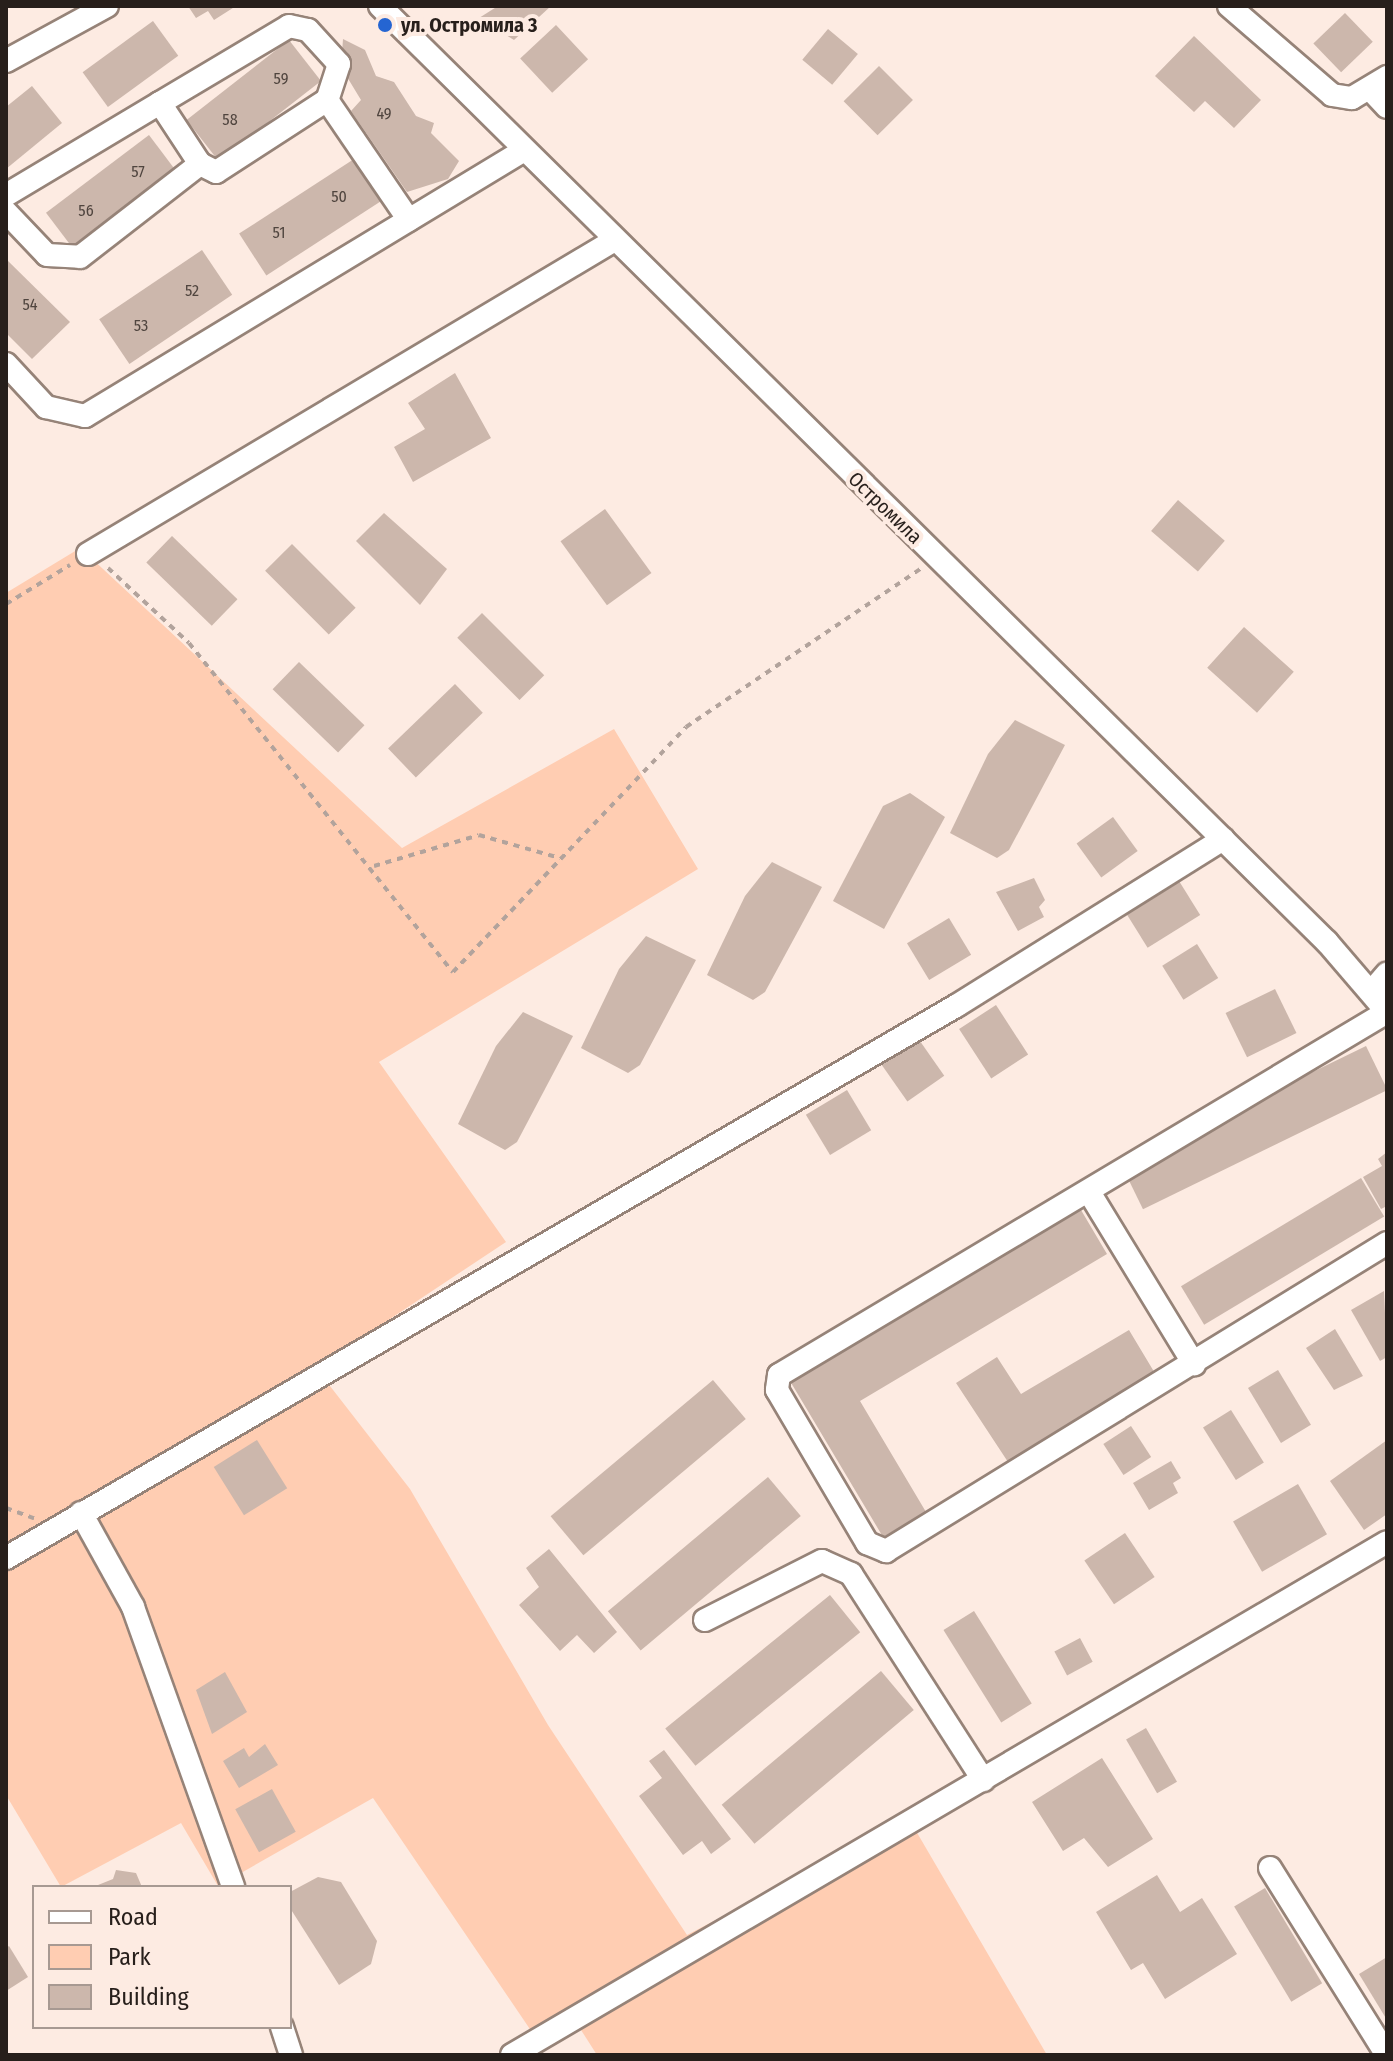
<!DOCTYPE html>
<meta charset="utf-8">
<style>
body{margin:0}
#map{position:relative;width:1393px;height:2061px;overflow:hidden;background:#fdebe2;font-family:"Fira Sans Condensed",sans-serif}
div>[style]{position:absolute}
.green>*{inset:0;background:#ffcdb2}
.building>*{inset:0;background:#ccb7ac;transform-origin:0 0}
.path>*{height:4px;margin-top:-2px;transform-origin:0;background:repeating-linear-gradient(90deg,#b2a39c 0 6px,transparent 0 12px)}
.roads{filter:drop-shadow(2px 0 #968378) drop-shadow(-2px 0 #968378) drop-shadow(0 2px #968378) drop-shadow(0 -2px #968378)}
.minor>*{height:22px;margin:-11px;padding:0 11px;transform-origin:11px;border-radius:11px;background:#fff}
.dots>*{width:22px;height:22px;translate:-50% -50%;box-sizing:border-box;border:4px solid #fdebe2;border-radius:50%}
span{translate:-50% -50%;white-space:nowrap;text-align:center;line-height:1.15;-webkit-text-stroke:8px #fdebe2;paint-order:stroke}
.number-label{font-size:16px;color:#50453f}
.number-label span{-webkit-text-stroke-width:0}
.poi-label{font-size:20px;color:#271f1b;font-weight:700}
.left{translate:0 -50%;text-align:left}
.street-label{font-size:20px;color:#271f1b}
.frame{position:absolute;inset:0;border:8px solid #271f1b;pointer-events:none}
.legend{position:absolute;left:32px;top:1885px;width:260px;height:144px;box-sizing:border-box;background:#fdebe2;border:2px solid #a79992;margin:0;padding:10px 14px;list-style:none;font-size:24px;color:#271f1b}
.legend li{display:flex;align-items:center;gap:16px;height:40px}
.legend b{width:40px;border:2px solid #a79992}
</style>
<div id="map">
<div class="green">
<div style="clip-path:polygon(90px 542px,88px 555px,402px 848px,614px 729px,698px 869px,379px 1062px,506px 1242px,316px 1368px,410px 1489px,548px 1725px,687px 1935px,909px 1819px,1047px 2055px,597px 2055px,574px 2019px,538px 2041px,373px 1798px,218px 1886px,181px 1823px,61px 1887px,6px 1795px,6px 593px)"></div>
</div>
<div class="building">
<div style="clip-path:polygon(188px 6px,236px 6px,214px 20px,208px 11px,196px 18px)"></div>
<div style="clip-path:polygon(498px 6px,551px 6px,514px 40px,479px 18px)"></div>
<div style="left:1345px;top:13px;width:40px;height:44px;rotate:46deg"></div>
<div style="left:153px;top:21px;width:43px;height:87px;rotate:54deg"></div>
<div style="left:556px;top:25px;width:47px;height:49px;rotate:47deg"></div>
<div style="left:828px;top:29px;width:39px;height:40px;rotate:40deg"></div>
<div style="clip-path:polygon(1194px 36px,1261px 100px,1234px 128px,1205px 101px,1194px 112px,1155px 76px)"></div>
<div style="clip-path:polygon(343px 39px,365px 50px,376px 76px,394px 82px,416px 116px,434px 123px,431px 133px,459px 161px,448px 179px,407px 192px,351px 111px,361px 100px,341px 67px)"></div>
<div style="left:289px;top:40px;width:52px;height:130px;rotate:52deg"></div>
<div style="left:879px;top:66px;width:48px;height:50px;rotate:45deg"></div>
<div style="clip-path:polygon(32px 86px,62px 123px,6px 169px,6px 107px)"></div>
<div style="left:149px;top:135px;width:46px;height:129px;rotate:53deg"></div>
<div style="left:354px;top:159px;width:50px;height:137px;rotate:57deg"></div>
<div style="left:202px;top:250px;width:54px;height:124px;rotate:56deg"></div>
<div style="clip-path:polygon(6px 259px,70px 322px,32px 359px,6px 333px)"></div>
<div style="clip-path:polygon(455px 373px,491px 438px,413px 482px,394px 447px,425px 429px,408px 403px)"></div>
<div style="left:1178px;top:500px;width:62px;height:41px;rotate:41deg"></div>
<div style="left:605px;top:509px;width:79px;height:55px;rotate:54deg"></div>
<div style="clip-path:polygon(384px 513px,447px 569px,420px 605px,356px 541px)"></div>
<div style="left:172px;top:536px;width:91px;height:37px;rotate:44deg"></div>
<div style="left:292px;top:544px;width:90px;height:38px;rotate:45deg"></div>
<div style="left:482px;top:613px;width:88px;height:35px;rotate:45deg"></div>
<div style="left:1244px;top:627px;width:67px;height:55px;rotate:42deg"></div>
<div style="left:299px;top:662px;width:91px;height:38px;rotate:44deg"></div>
<div style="left:455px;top:684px;width:40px;height:93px;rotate:46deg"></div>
<div style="clip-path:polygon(1015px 720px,1065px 745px,1009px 850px,997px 858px,950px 833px,988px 754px)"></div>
<div style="clip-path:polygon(910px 793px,945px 817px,884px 929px,833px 901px,883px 806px)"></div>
<div style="left:1113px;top:817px;width:42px;height:45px;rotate:54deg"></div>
<div style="clip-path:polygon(772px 862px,822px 887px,765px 992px,753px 1000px,707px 975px,745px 896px)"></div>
<div style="clip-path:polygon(1034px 878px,1045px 900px,1039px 907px,1044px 917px,1018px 931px,996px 892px)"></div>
<div style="left:1179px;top:881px;width:40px;height:62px;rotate:58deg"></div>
<div style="left:949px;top:918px;width:43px;height:49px;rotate:59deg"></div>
<div style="clip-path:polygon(646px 936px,696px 960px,640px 1065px,628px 1073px,581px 1048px,619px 969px)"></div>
<div style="left:1197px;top:944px;width:40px;height:41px;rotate:58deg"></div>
<div style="left:1275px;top:989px;width:49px;height:55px;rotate:64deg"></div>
<div style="left:996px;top:1005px;width:59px;height:44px;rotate:57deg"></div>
<div style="clip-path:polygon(523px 1012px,573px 1036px,517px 1142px,505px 1150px,458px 1124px,496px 1046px)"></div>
<div style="left:915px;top:1034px;width:51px;height:45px;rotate:55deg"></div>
<div style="left:1366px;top:1046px;width:49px;height:272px;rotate:64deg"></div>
<div style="left:847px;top:1090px;width:47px;height:48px;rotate:59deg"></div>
<div style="clip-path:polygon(1387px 1152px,1387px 1206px,1381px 1209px,1363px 1177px,1382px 1166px,1378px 1159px)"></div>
<div style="left:1361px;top:1178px;width:45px;height:210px;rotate:59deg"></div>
<div style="clip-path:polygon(1081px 1210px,1107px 1254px,860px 1401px,926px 1512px,883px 1537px,790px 1381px)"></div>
<div style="clip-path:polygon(1384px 1291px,1387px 1357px,1380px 1361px,1351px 1310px)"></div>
<div style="clip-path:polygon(1335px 1329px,1363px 1376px,1334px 1390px,1306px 1348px)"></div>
<div style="clip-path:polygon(1129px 1330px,1156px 1375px,1008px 1462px,956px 1383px,997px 1357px,1021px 1394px)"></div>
<div style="left:1278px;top:1370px;width:64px;height:35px;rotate:59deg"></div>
<div style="left:713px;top:1380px;width:51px;height:212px;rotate:50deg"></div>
<div style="left:1231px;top:1410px;width:62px;height:33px;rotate:58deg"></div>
<div style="left:1131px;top:1426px;width:37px;height:33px;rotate:57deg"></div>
<div style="left:257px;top:1440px;width:57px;height:51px;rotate:58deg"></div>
<div style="clip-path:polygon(1387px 1440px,1387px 1514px,1364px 1530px,1330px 1481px)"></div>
<div style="clip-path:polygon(1171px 1461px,1181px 1478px,1173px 1483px,1178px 1493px,1149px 1510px,1133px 1483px)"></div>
<div style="left:768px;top:1477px;width:51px;height:209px;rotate:50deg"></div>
<div style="left:1298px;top:1484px;width:58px;height:75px;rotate:60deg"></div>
<div style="left:1125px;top:1533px;width:53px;height:49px;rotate:56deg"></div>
<div style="clip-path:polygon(549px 1549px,617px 1632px,594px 1653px,577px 1635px,560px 1651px,519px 1605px,539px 1587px,526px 1568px)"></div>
<div style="left:830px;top:1595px;width:48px;height:212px;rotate:51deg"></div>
<div style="left:974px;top:1611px;width:109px;height:36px;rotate:58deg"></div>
<div style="left:1080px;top:1638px;width:27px;height:29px;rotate:62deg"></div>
<div style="left:881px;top:1671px;width:51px;height:208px;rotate:50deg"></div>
<div style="clip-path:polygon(225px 1672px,247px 1712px,212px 1734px,196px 1690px)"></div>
<div style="left:1146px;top:1728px;width:62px;height:23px;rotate:60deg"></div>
<div style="clip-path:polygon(265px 1744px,278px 1765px,239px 1788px,223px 1761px,244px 1748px,249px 1757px)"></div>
<div style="clip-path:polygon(664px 1750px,731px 1839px,711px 1854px,702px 1841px,683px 1855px,639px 1796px,662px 1778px,649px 1761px)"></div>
<div style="clip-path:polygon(1102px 1758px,1153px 1839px,1108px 1867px,1084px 1838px,1063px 1851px,1032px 1802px)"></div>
<div style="left:272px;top:1789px;width:49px;height:42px;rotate:61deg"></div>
<div style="clip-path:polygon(116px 1870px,136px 1873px,142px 1887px,93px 1887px,113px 1879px)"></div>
<div style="clip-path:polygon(1157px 1875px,1180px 1912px,1202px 1898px,1237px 1954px,1165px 1999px,1143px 1963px,1131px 1970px,1096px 1912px)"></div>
<div style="clip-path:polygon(318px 1877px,341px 1882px,377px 1941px,371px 1964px,339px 1985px,290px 1908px,290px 1892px)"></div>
<div style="left:1265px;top:1888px;width:111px;height:36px;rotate:59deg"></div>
<div style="clip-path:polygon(9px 1946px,28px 1977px,6px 1991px,6px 1948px)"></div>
<div style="clip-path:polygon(1387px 1957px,1387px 2020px,1359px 1974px)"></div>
</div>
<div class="path">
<div style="left:108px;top:568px;width:110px;rotate:42.8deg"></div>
<div style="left:189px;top:643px;width:422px;rotate:51.3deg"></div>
<div style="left:453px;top:972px;width:338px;rotate:-46.4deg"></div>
<div style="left:686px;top:727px;width:285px;rotate:-34deg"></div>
<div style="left:6px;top:604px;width:75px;rotate:-31.4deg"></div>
<div style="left:374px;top:866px;width:109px;rotate:-16.4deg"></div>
<div style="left:479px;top:835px;width:84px;rotate:15.9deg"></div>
<div style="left:6px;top:1508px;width:30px;rotate:20deg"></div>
</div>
<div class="roads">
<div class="minor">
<div style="left:380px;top:6px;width:1332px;rotate:44.67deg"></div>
<div style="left:1327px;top:942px;width:92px;rotate:49.4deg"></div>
<div style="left:1387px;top:1012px;width:708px;rotate:149.16deg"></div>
<div style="left:779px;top:1375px;width:15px;rotate:98deg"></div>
<div style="left:777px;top:1390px;width:178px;rotate:59.5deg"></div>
<div style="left:867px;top:1543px;width:21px;rotate:23deg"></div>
<div style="left:886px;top:1551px;width:588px;rotate:-31.58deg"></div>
<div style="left:1229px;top:6px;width:136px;rotate:40.8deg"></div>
<div style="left:1332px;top:95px;width:20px;rotate:9deg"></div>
<div style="left:1352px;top:98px;width:41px;rotate:-31deg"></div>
<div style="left:6px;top:61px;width:115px;rotate:-28.6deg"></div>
<div style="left:1371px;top:90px;width:23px;rotate:47deg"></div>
<div style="left:327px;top:100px;width:145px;rotate:55.7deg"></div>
<div style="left:6px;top:195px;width:179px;rotate:-30.9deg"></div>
<div style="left:160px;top:103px;width:150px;rotate:-30.8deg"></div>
<div style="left:289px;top:26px;width:19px;rotate:12deg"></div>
<div style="left:308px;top:30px;width:46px;rotate:47.6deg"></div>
<div style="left:339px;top:64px;width:38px;rotate:108deg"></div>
<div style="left:327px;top:100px;width:132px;rotate:147deg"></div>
<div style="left:216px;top:172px;width:18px;rotate:-153deg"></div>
<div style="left:200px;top:164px;width:73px;rotate:-123.3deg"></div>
<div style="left:6px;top:212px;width:59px;rotate:46.4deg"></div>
<div style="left:47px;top:255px;width:33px;rotate:3deg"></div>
<div style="left:80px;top:257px;width:152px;rotate:-37.8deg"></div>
<div style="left:6px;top:364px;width:59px;rotate:47.1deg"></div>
<div style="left:46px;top:407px;width:40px;rotate:13deg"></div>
<div style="left:85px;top:416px;width:510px;rotate:-31.2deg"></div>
<div style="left:88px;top:554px;width:611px;rotate:-30.8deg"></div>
<div style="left:1372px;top:991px;width:23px;rotate:-49deg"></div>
<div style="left:1089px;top:1192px;width:202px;rotate:58.6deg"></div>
<div style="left:81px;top:1513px;width:107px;rotate:61deg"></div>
<div style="left:133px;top:1607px;width:297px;rotate:70.3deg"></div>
<div style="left:6px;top:1558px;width:1099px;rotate:-30.16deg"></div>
<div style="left:956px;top:1006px;width:315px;rotate:-32deg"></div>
<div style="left:705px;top:1620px;width:131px;rotate:-26.8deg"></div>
<div style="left:822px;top:1561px;width:32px;rotate:24deg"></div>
<div style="left:851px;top:1574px;width:245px;rotate:57.3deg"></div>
<div style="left:1270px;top:1868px;width:221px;rotate:58deg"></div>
<div style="left:282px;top:2027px;width:29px;rotate:72deg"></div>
<div style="left:512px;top:2055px;width:1014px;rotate:-30.38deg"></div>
</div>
</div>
<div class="dots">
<div style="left:385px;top:25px;background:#2565d2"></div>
</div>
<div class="number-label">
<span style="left:281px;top:79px">59</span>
<span style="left:384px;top:114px">49</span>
<span style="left:230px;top:120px">58</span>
<span style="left:138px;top:172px">57</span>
<span style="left:339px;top:197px">50</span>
<span style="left:86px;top:211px">56</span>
<span style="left:279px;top:233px">51</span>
<span style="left:192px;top:291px">52</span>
<span style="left:30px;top:305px">54</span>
<span style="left:141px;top:326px">53</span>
</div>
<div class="poi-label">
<span class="left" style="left:401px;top:25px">ул. Остромила 3</span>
</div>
<div class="street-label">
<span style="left:885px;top:508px;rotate:44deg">Остромила</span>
</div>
<div class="frame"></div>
<ul class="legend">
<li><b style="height:10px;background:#fff"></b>Road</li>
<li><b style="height:22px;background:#ffcdb2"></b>Park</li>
<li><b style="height:22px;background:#ccb7ac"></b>Building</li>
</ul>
</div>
